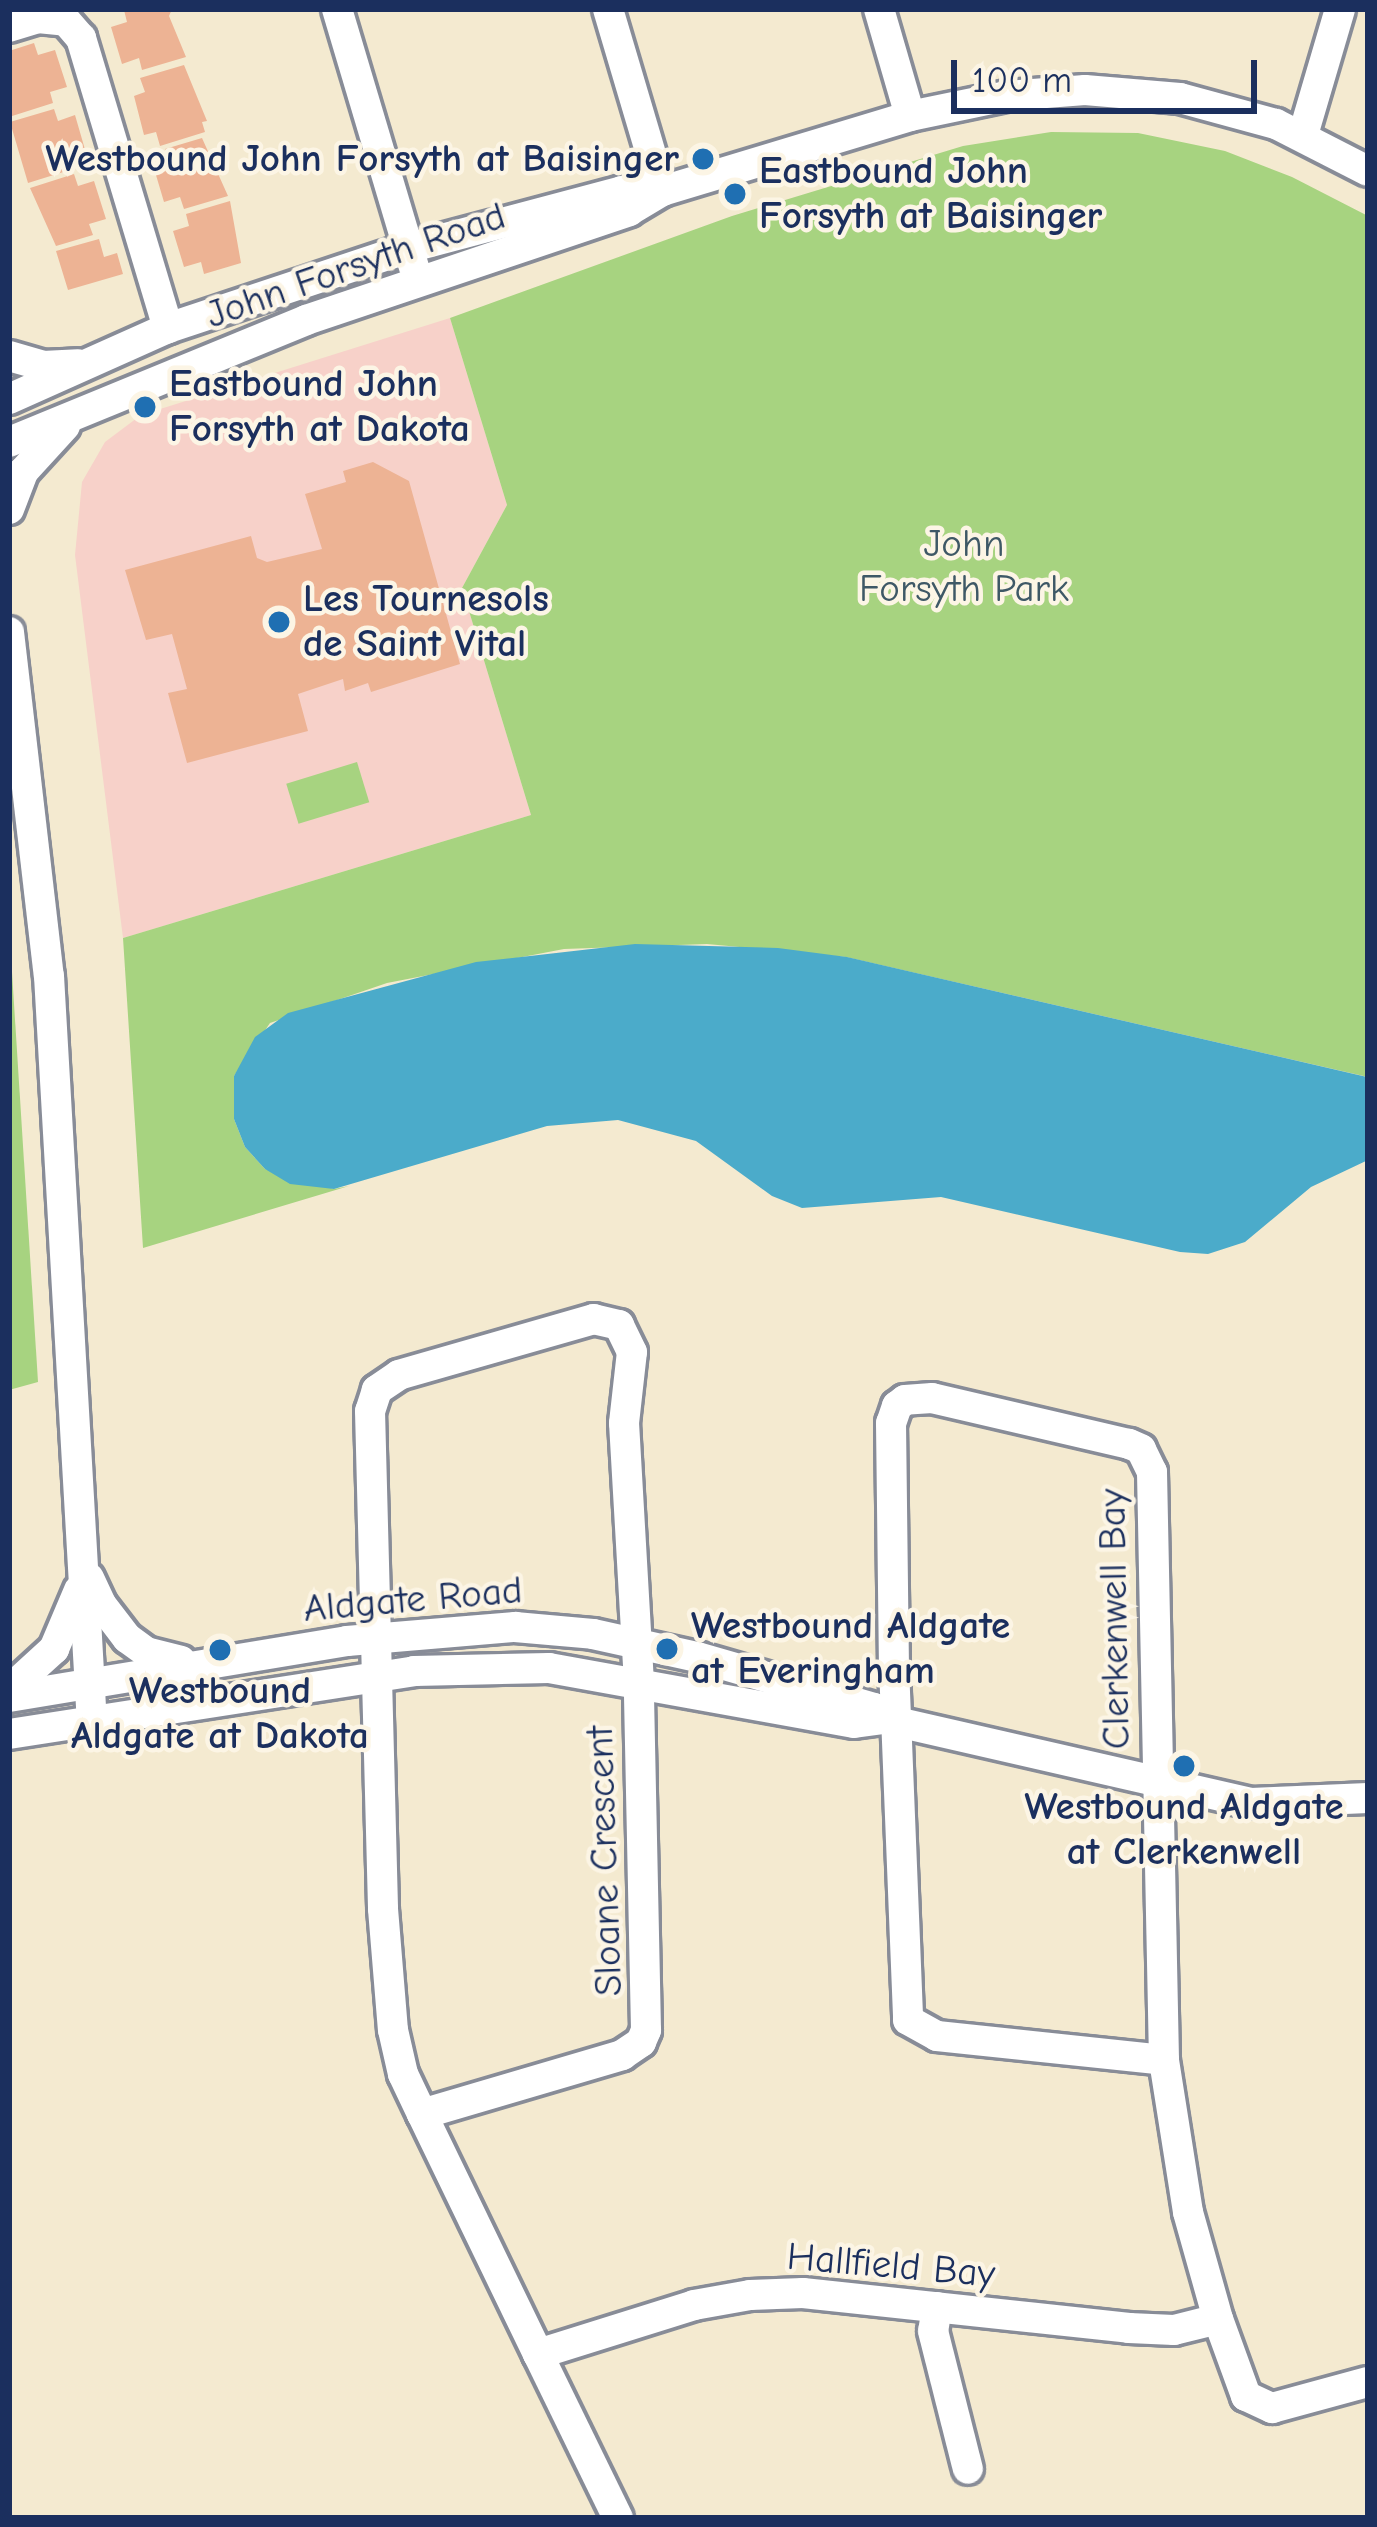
<!DOCTYPE html>
<style>
body{margin:0}
#map{position:relative;width:1377px;height:2527px;overflow:hidden;background:#f4ead0;font-family:"Comic Neue",sans-serif}
div>[style]{position:absolute}
.built>*{inset:0;background:#f7d1c9}
.green>*{inset:0;background:#a7d380;transform-origin:0 0}
.water>*{inset:0;background:#4babca}
.building>*{inset:0;background:#edb394}
.roads{filter:drop-shadow(3px 0 #888c97) drop-shadow(-3px 0 #888c97) drop-shadow(0 3px #888c97) drop-shadow(0 -3px #888c97)}
.minor>*{height:30px;margin:-15px;padding:0 15px;transform-origin:15px;border-radius:15px;background:#fff}
.dots>*{width:33px;height:33px;translate:-50% -50%;box-sizing:border-box;border:6px solid #fcf5e5;border-radius:50%}
span{translate:-50% -50%;white-space:nowrap;text-align:center;line-height:1.15;-webkit-text-stroke:9px #fcf5e5;paint-order:stroke}
.poi-label{font-size:39px;color:#1b2f5e;font-weight:700}
.right{translate:-100% -50%;text-align:right}
.left{translate:0 -50%;text-align:left}
.street-label{font-size:39px;color:#1b2f5e}
.park-label{font-size:39px;color:#3e5866}
.frame{position:absolute;inset:0;border:12px solid #1b2f5e;pointer-events:none}
.scale{position:absolute;left:951px;top:60px;width:306px;height:54px;box-sizing:border-box;border:6px solid #1b2f5e;border-top:0;padding-left:15px;font-size:36px;line-height:42px;white-space:nowrap;color:#1b2f5e;-webkit-text-stroke:9px #fcf5e5;paint-order:stroke}
</style>
<div id="map">
<div class="built">
<div style="clip-path:polygon(450px 318px,507px 505px,462px 588px,531px 815px,123px 938px,75px 555px,82px 482px,105px 442px,141px 415px)"></div>
</div>
<div class="green">
<div style="clip-path:polygon(1051px 132px,1138px 133px,1225px 151px,1292px 177px,1368px 216px,1368px 1077px,846px 957px,707px 944px,564px 949px,387px 983px,270px 1023px,234px 1076px,234px 1119px,245px 1147px,265px 1169px,334px 1189px,349px 1186px,143px 1248px,123px 938px,531px 815px,462px 588px,507px 505px,450px 318px,732px 216px,963px 146px)"></div>
<div style="left:357px;top:762px;width:42px;height:74px;rotate:73deg"></div>
<div style="clip-path:polygon(9px 925px,38px 1382px,9px 1390px)"></div>
</div>
<div class="water">
<div style="clip-path:polygon(635px 944px,778px 948px,847px 957px,1367px 1077px,1368px 1160px,1311px 1187px,1245px 1242px,1208px 1254px,1180px 1252px,941px 1197px,802px 1208px,772px 1196px,696px 1141px,618px 1120px,547px 1126px,334px 1189px,290px 1184px,265px 1169px,245px 1147px,234px 1119px,234px 1076px,255px 1037px,288px 1013px,476px 962px)"></div>
</div>
<div class="building">
<div style="clip-path:polygon(172px 9px,169px 16px,186px 57px,142px 70px,139px 58px,122px 64px,111px 27px,127px 22px,124px 10px)"></div>
<div style="clip-path:polygon(34px 43px,38px 55px,55px 50px,67px 87px,50px 92px,53px 103px,9px 117px,9px 51px)"></div>
<div style="clip-path:polygon(184px 65px,207px 121px,202px 122px,205px 132px,160px 146px,156px 132px,144px 135px,134px 96px,145px 92px,140px 78px)"></div>
<div style="clip-path:polygon(54px 109px,58px 121px,75px 115px,86px 153px,69px 158px,73px 169px,28px 183px,10px 122px)"></div>
<div style="clip-path:polygon(202px 138px,228px 196px,184px 209px,180px 197px,164px 202px,153px 165px,169px 160px,165px 149px)"></div>
<div style="clip-path:polygon(74px 174px,78px 186px,94px 181px,106px 219px,89px 224px,93px 235px,56px 246px,30px 188px)"></div>
<div style="clip-path:polygon(230px 201px,241px 263px,204px 274px,201px 262px,184px 267px,173px 231px,189px 226px,186px 214px)"></div>
<div style="clip-path:polygon(99px 239px,104px 257px,117px 253px,123px 274px,68px 290px,56px 251px)"></div>
<div style="clip-path:polygon(373px 462px,409px 481px,460px 664px,371px 692px,368px 683px,345px 691px,343px 679px,298px 694px,308px 731px,187px 763px,168px 693px,187px 689px,172px 634px,146px 640px,125px 570px,251px 536px,257px 558px,267px 562px,322px 549px,305px 494px,346px 482px,343px 471px)"></div>
</div>
<div class="roads">
<div class="minor">
<div style="left:337px;top:9px;width:270px;rotate:73.4deg"></div>
<div style="left:608px;top:9px;width:190px;rotate:73.5deg"></div>
<div style="left:879px;top:9px;width:111px;rotate:73.8deg"></div>
<div style="left:9px;top:27px;width:30px;rotate:-17deg"></div>
<div style="left:38px;top:18px;width:28px;rotate:6deg"></div>
<div style="left:66px;top:21px;width:23px;rotate:49deg"></div>
<div style="left:81px;top:38px;width:303px;rotate:73.3deg"></div>
<div style="left:1303px;top:135px;width:131px;rotate:-73.6deg"></div>
<div style="left:9px;top:356px;width:35px;rotate:16deg"></div>
<div style="left:43px;top:366px;width:35px;rotate:-3deg"></div>
<div style="left:9px;top:399px;width:174px;rotate:-24.1deg"></div>
<div style="left:168px;top:328px;width:253px;rotate:-18.4deg"></div>
<div style="left:408px;top:248px;width:221px;rotate:-14.9deg"></div>
<div style="left:622px;top:191px;width:40px"></div>
<div style="left:9px;top:442px;width:321px;rotate:-22.3deg"></div>
<div style="left:306px;top:320px;width:341px;rotate:-18.6deg"></div>
<div style="left:629px;top:211px;width:39px;rotate:-31deg"></div>
<div style="left:662px;top:191px;width:259px;rotate:-16.8deg"></div>
<div style="left:910px;top:116px;width:99px;rotate:-11.7deg"></div>
<div style="left:1007px;top:96px;width:78px;rotate:-4.4deg"></div>
<div style="left:1085px;top:90px;width:95px;rotate:4.8deg"></div>
<div style="left:1180px;top:98px;width:99px;rotate:15.2deg"></div>
<div style="left:1276px;top:124px;width:103px;rotate:27.1deg"></div>
<div style="left:9px;top:509px;width:40px;rotate:-69deg"></div>
<div style="left:23px;top:472px;width:62px;rotate:-47.6deg"></div>
<div style="left:9px;top:632px;width:346px;rotate:83.4deg"></div>
<div style="left:49px;top:976px;width:748px;rotate:86.71deg"></div>
<div style="left:89px;top:1578px;width:29px;rotate:65deg"></div>
<div style="left:101px;top:1604px;width:43px;rotate:52.6deg"></div>
<div style="left:127px;top:1638px;width:24px;rotate:36deg"></div>
<div style="left:146px;top:1652px;width:36px;rotate:14deg"></div>
<div style="left:9px;top:1690px;width:61px;rotate:-42.3deg"></div>
<div style="left:54px;top:1649px;width:64px;rotate:-67deg"></div>
<div style="left:9px;top:1697px;width:343px;rotate:-9.4deg"></div>
<div style="left:347px;top:1641px;width:169px;rotate:-4.8deg"></div>
<div style="left:515px;top:1627px;width:78px;rotate:5.1deg"></div>
<div style="left:593px;top:1634px;width:107px;rotate:12.5deg"></div>
<div style="left:697px;top:1657px;width:184px;rotate:16.1deg"></div>
<div style="left:874px;top:1708px;width:15px;rotate:48deg"></div>
<div style="left:9px;top:1734px;width:410px;rotate:-8.8deg"></div>
<div style="left:414px;top:1671px;width:135px;rotate:-1.3deg"></div>
<div style="left:549px;top:1668px;width:310px;rotate:10.2deg"></div>
<div style="left:854px;top:1723px;width:30px;rotate:-8deg"></div>
<div style="left:884px;top:1719px;width:376px;rotate:12.9deg"></div>
<div style="left:1251px;top:1803px;width:117px;rotate:-2.4deg"></div>
<div style="left:422px;top:2114px;width:209px;rotate:-16.4deg"></div>
<div style="left:622px;top:2055px;width:23px;rotate:-34deg"></div>
<div style="left:641px;top:2042px;width:13px;rotate:-67deg"></div>
<div style="left:646px;top:2030px;width:347px;rotate:-91.2deg"></div>
<div style="left:639px;top:1683px;width:260px;rotate:-93.3deg"></div>
<div style="left:624px;top:1423px;width:71px;rotate:-83.6deg"></div>
<div style="left:632px;top:1352px;width:30px;rotate:-116deg"></div>
<div style="left:619px;top:1325px;width:26px;rotate:-167deg"></div>
<div style="left:594px;top:1319px;width:203px;rotate:164deg"></div>
<div style="left:399px;top:1375px;width:27px;rotate:146deg"></div>
<div style="left:377px;top:1390px;width:22px;rotate:108deg"></div>
<div style="left:370px;top:1411px;width:498px;rotate:88.5deg"></div>
<div style="left:383px;top:1909px;width:121px;rotate:85.3deg"></div>
<div style="left:393px;top:2030px;width:45px;rotate:77.2deg"></div>
<div style="left:403px;top:2074px;width:44px;rotate:64.6deg"></div>
<div style="left:422px;top:2114px;width:267px;rotate:64.2deg"></div>
<div style="left:538px;top:2354px;width:164px;rotate:-17.4deg"></div>
<div style="left:694px;top:2305px;width:57px;rotate:-10.1deg"></div>
<div style="left:750px;top:2295px;width:53px;rotate:-2.2deg"></div>
<div style="left:803px;top:2293px;width:328px;rotate:6.1deg"></div>
<div style="left:1129px;top:2328px;width:45px;rotate:2.5deg"></div>
<div style="left:1174px;top:2330px;width:45px;rotate:-14deg"></div>
<div style="left:1218px;top:2319px;width:111px;rotate:-105.7deg"></div>
<div style="left:1188px;top:2212px;width:154px;rotate:-99deg"></div>
<div style="left:1164px;top:2060px;width:588px;rotate:-91.17deg"></div>
<div style="left:1152px;top:1472px;width:25px;rotate:-116deg"></div>
<div style="left:1141px;top:1449px;width:13px;rotate:-157deg"></div>
<div style="left:1129px;top:1444px;width:202px;rotate:-166.9deg"></div>
<div style="left:932px;top:1398px;width:27px;rotate:176deg"></div>
<div style="left:905px;top:1400px;width:10px;rotate:143deg"></div>
<div style="left:897px;top:1406px;width:18px;rotate:109deg"></div>
<div style="left:891px;top:1423px;width:244px;rotate:89.3deg"></div>
<div style="left:894px;top:1667px;width:353px;rotate:87.7deg"></div>
<div style="left:908px;top:2020px;width:33px;rotate:29deg"></div>
<div style="left:937px;top:2036px;width:228px;rotate:6deg"></div>
<div style="left:937px;top:2307px;width:24px;rotate:99deg"></div>
<div style="left:933px;top:2331px;width:142px;rotate:75.8deg"></div>
<div style="left:1218px;top:2319px;width:82px;rotate:70deg"></div>
<div style="left:1246px;top:2396px;width:29px;rotate:25deg"></div>
<div style="left:1272px;top:2408px;width:99px;rotate:-15.2deg"></div>
<div style="left:538px;top:2354px;width:182px;rotate:64deg"></div>
</div>
</div>
<div class="dots">
<div style="left:703px;top:159px;background:#1f6fb2"></div>
<div style="left:735px;top:194px;background:#1f6fb2"></div>
<div style="left:145px;top:407px;background:#1f6fb2"></div>
<div style="left:279px;top:622px;background:#1f6fb2"></div>
<div style="left:667px;top:1649px;background:#1f6fb2"></div>
<div style="left:220px;top:1650px;background:#1f6fb2"></div>
<div style="left:1184px;top:1766px;background:#1f6fb2"></div>
</div>
<div class="poi-label">
<span class="right" style="left:679px;top:159px">Westbound John Forsyth at Baisinger</span>
<span class="left" style="left:759px;top:194px">Eastbound John<br>Forsyth at Baisinger</span>
<span class="left" style="left:169px;top:407px">Eastbound John<br>Forsyth at Dakota</span>
<span class="left" style="left:303px;top:622px">Les Tournesols<br>de Saint Vital</span>
<span class="left" style="left:691px;top:1649px">Westbound Aldgate<br>at Everingham</span>
<span style="left:220px;top:1714px">Westbound<br>Aldgate at Dakota</span>
<span style="left:1184px;top:1830px">Westbound Aldgate<br>at Clerkenwell</span>
</div>
<div class="street-label">
<span style="left:356px;top:266px;rotate:-19deg">John Forsyth Road</span>
<span style="left:413px;top:1600px;rotate:-5deg">Aldgate Road</span>
<span style="left:1115px;top:1619px;rotate:-91deg">Clerkenwell Bay</span>
<span style="left:605px;top:1861px;rotate:-92deg">Sloane Crescent</span>
<span style="left:891px;top:2266px;rotate:5deg">Hallfield Bay</span>
</div>
<div class="park-label">
<span style="left:964px;top:567px">John<br>Forsyth Park</span>
</div>
<div class="frame"></div>
<div class="scale">100 m</div>
</div>
